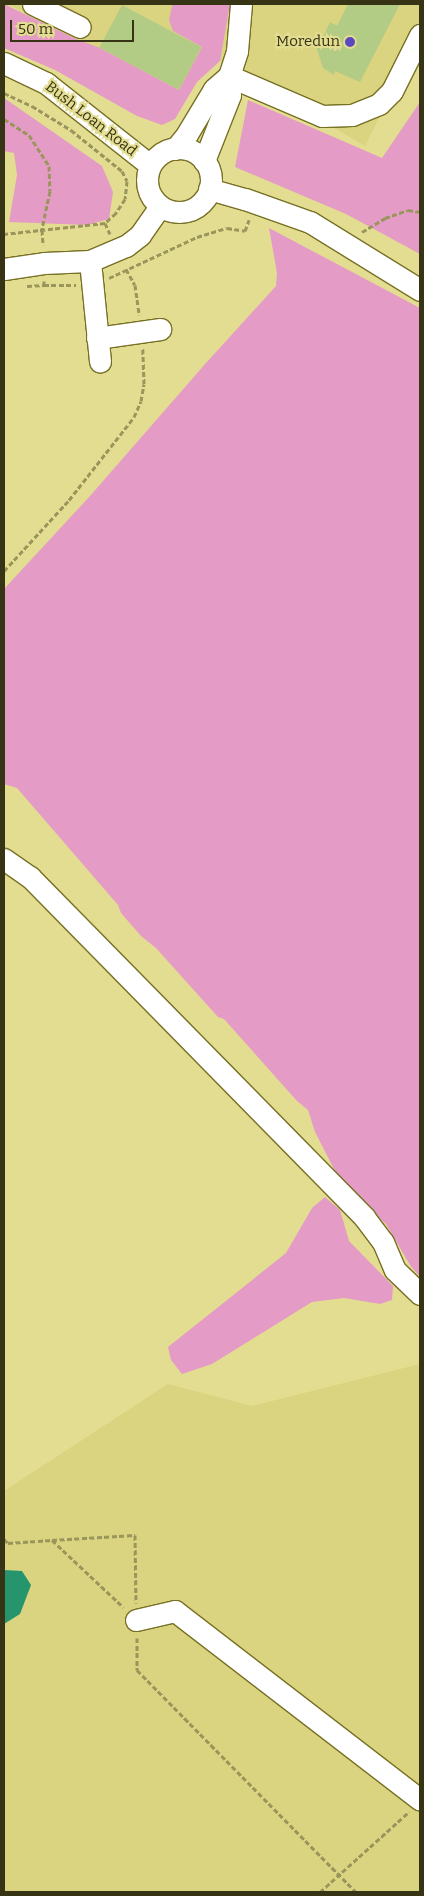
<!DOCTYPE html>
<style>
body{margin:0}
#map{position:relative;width:424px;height:1896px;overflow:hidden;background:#e3dd91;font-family:Bitter,serif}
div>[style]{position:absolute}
.built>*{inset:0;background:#dad37f}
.green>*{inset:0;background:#e49bc5}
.water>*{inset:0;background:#26956e}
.building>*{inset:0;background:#b2cb85;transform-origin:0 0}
.path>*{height:3px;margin-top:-1.5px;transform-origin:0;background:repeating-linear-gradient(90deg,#99955b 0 5px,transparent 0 7.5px)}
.roads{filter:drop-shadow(1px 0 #777024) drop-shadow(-1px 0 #777024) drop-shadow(0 1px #777024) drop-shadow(0 -1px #777024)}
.minor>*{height:21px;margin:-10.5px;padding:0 10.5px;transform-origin:10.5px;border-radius:10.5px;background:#fff}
.minor>.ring{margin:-10.5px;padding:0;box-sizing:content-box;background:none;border:21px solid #fff;border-radius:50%}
.dots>*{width:14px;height:14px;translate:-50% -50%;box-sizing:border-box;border:2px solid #e3dd91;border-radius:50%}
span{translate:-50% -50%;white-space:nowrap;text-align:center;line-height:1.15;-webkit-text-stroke:4px #e3dd91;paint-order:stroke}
.poi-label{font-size:15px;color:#363414}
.right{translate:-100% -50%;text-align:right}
.street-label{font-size:15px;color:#363414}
.frame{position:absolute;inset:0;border:5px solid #363414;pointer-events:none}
.scale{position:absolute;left:10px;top:20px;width:124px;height:22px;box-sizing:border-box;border:2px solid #363414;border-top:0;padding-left:6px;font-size:15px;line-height:18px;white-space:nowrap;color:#363414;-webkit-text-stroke:4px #e3dd91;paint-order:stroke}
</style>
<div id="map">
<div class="built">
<div style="clip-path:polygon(7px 4px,174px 4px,172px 6px,202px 47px,180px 90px)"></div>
<div style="clip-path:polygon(230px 4px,420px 4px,420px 35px,365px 146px,220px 61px)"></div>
<div style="clip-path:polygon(420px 1364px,420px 1892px,4px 1892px,4px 1491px,168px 1384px,252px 1406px)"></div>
</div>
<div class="green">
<div style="clip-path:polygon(4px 4px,76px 39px,100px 48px,179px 90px,202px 47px,173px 31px,169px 20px,172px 6px,174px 4px,230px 4px,220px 61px,197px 82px,175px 119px,162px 125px,137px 116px,55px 70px,4px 48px)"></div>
<div style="clip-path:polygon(4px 98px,102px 166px,113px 192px,109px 219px,87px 225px,9px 222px,17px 175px,14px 153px,4px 151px)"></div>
<div style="clip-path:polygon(248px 100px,382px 158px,420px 102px,420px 254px,346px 214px,235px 167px)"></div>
<div style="clip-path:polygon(269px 228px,420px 308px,420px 1277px,410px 1265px,386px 1224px,349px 1190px,334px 1169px,315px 1132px,308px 1110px,297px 1101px,224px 1019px,218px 1017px,156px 948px,141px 936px,121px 913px,118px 905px,17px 788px,4px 784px,4px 589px,90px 496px,206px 363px,276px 286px,277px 273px)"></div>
<div style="clip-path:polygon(325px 1197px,340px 1210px,349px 1241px,393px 1286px,392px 1300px,380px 1304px,344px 1298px,312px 1302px,212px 1364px,182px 1374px,171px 1360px,168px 1347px,286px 1253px,312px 1208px)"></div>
</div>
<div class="water">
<div style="clip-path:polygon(4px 1570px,22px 1571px,31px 1585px,20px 1614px,4px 1624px)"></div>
</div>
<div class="building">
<div style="clip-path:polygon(348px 4px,400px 4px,360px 82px,335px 71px,334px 75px,323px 68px,317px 49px,320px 35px,324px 35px,330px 22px,337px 26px)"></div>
<div style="left:122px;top:5px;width:90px;height:48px;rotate:28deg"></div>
</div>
<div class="path">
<div style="left:4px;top:93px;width:31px;rotate:25deg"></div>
<div style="left:32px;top:106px;width:46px;rotate:31.6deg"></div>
<div style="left:71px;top:130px;width:65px;rotate:38.8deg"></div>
<div style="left:122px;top:171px;width:11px;rotate:63deg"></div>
<div style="left:127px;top:181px;width:18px;rotate:96deg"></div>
<div style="left:125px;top:199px;width:17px;rotate:123deg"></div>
<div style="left:116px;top:213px;width:15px;rotate:138deg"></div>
<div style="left:105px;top:223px;width:102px;rotate:173.8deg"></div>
<div style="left:4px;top:119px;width:30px;rotate:33deg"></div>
<div style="left:29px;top:135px;width:37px;rotate:57deg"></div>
<div style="left:49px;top:166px;width:25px;rotate:88deg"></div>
<div style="left:50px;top:191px;width:40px;rotate:102deg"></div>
<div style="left:42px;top:230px;width:15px;rotate:86deg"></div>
<div style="left:105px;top:223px;width:12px;rotate:66deg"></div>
<div style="left:362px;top:232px;width:27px;rotate:-31deg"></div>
<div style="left:385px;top:218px;width:24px;rotate:-19deg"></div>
<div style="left:408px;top:210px;width:12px;rotate:9deg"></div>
<div style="left:126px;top:269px;width:18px;rotate:61deg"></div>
<div style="left:135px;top:285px;width:30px;rotate:82deg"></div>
<div style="left:109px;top:278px;width:97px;rotate:-25deg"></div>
<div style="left:197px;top:237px;width:31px;rotate:-17deg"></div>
<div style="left:227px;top:228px;width:18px;rotate:9deg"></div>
<div style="left:245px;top:231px;width:12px;rotate:-70deg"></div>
<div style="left:44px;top:281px;width:4px;rotate:90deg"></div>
<div style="left:44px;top:285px;width:32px"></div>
<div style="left:27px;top:286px;width:17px;rotate:-3deg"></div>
<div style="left:4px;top:571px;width:96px;rotate:-47.5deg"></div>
<div style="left:69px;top:500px;width:105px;rotate:-51.9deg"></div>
<div style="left:134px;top:417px;width:17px;rotate:-66deg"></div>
<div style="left:141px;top:401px;width:17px;rotate:-80deg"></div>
<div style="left:144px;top:384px;width:36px;rotate:-92deg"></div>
<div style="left:4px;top:1539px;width:6px;rotate:45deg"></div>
<div style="left:8px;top:1543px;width:44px;rotate:-3.9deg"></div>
<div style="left:52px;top:1540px;width:98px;rotate:43.3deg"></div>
<div style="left:52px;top:1540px;width:83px;rotate:-3.4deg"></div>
<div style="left:135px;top:1535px;width:68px;rotate:89.2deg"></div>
<div style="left:137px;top:1638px;width:32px;rotate:90deg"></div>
<div style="left:137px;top:1670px;width:312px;rotate:45.4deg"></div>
<div style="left:320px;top:1892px;width:120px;rotate:-42deg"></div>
</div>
<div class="roads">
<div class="minor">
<div style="left:33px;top:4px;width:52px;rotate:26.1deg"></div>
<div style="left:4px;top:63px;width:47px;rotate:25.5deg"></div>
<div style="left:46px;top:83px;width:132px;rotate:38.3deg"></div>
<div style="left:229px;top:76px;width:101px;rotate:23.3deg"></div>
<div style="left:322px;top:116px;width:30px;rotate:-2deg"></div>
<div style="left:352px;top:115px;width:29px;rotate:-22deg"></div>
<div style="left:379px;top:104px;width:18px;rotate:-45deg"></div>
<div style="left:392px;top:91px;width:63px;rotate:-63.4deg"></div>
<div class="ring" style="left:147px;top:148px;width:43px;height:43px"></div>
<div style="left:175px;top:149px;width:19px;rotate:-51deg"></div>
<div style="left:187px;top:134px;width:52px;rotate:-59deg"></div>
<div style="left:214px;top:89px;width:20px;rotate:-41deg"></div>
<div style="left:204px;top:161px;width:71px;rotate:-68.5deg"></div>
<div style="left:230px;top:95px;width:19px;rotate:-93deg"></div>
<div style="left:229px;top:76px;width:26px;rotate:-72deg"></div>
<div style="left:237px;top:51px;width:47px;rotate:-85.1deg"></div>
<div style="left:209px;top:189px;width:37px;rotate:16deg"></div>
<div style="left:245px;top:199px;width:69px;rotate:19.5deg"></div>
<div style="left:310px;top:222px;width:129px;rotate:31.7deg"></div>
<div style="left:90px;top:261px;width:101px;rotate:84.3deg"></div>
<div style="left:4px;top:269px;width:40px;rotate:-8.5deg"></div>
<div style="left:44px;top:263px;width:46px;rotate:-2.5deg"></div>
<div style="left:90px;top:261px;width:39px;rotate:-23deg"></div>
<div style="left:126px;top:246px;width:18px;rotate:-38deg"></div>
<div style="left:140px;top:235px;width:35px;rotate:-55deg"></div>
<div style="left:97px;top:338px;width:64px;rotate:-8.1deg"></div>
<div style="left:4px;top:859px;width:32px;rotate:35deg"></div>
<div style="left:30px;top:877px;width:477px;rotate:45.5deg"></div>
<div style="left:364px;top:1217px;width:31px;rotate:53deg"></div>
<div style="left:383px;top:1242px;width:30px;rotate:67deg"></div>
<div style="left:395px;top:1270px;width:35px;rotate:44deg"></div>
<div style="left:136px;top:1620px;width:40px;rotate:-13deg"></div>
<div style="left:175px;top:1611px;width:309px;rotate:37.6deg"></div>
</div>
</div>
<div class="dots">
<div style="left:350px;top:42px;background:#5a48c0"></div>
</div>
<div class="poi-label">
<span class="right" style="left:340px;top:42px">Moredun</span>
</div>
<div class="street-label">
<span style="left:91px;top:119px;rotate:38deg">Bush Loan Road</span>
</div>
<div class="frame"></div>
<div class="scale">50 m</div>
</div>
